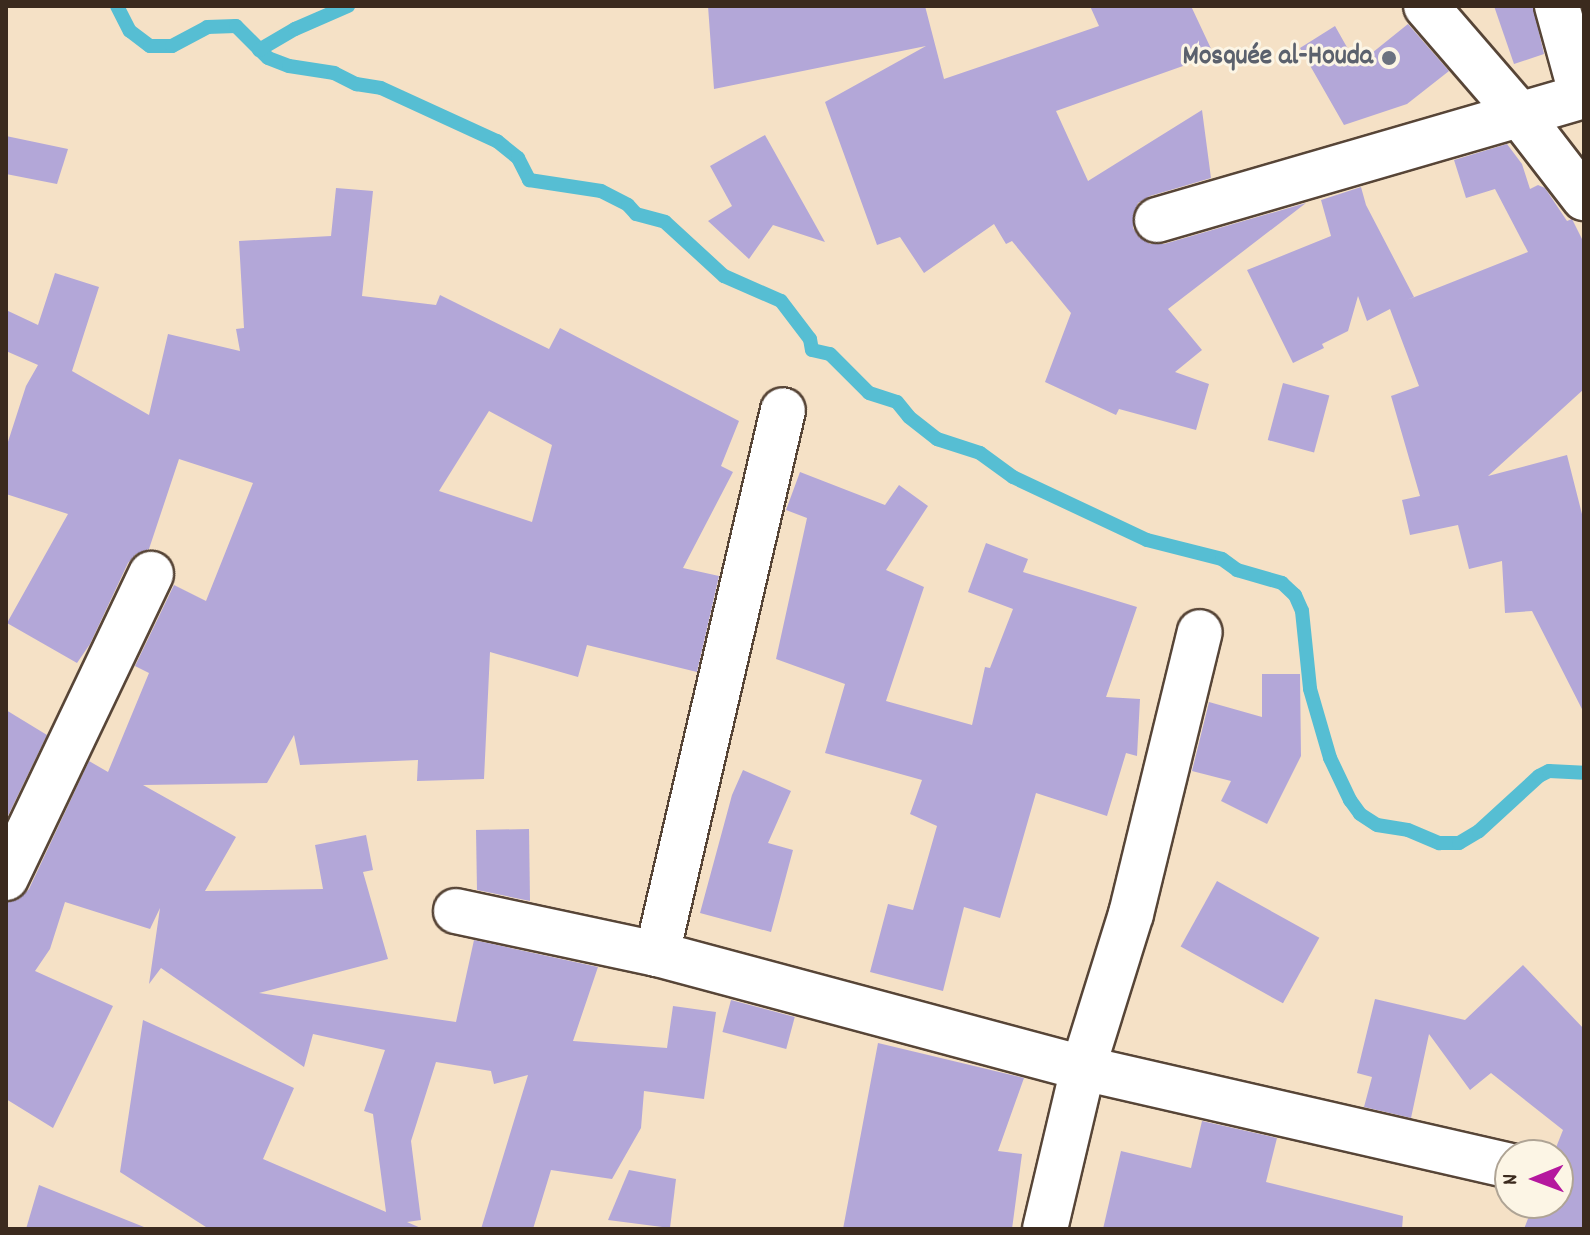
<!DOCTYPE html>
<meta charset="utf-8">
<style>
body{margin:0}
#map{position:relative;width:1590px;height:1235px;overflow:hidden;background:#f5e1c6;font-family:Dekko,sans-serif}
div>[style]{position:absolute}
.stream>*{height:14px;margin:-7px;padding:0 7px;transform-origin:7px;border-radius:7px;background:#56bed3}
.building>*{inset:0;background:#b3a7d8;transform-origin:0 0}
.roads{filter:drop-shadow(2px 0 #574537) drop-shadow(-2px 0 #574537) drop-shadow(0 2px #574537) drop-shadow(0 -2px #574537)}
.street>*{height:44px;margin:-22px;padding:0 22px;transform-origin:22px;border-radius:22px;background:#fff}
.dots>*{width:22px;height:22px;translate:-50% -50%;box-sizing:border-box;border:4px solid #fcf5e5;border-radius:50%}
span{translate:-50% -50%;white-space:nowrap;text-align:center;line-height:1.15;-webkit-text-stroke:6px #fcf5e5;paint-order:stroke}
.worship-label{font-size:28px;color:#5b616d;font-weight:700}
.right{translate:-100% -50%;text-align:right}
.frame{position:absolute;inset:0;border:8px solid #3b2a1e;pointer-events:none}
.north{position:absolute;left:1494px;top:1139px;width:80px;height:80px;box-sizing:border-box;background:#fcf5e5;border:2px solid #afa495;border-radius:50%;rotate:269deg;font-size:22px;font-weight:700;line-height:32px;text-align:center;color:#3b2a1e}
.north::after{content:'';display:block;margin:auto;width:28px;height:36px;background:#b5179e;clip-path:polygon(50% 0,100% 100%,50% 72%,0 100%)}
</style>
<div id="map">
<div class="stream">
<div style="left:117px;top:6px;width:28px;rotate:63deg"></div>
<div style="left:130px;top:31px;width:25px;rotate:37deg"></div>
<div style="left:150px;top:46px;width:22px"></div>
<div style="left:172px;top:46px;width:40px;rotate:-28deg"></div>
<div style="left:207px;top:27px;width:29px;rotate:-2deg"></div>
<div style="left:236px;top:26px;width:45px;rotate:45deg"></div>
<div style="left:268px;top:58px;width:22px;rotate:21deg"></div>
<div style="left:289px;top:66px;width:46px;rotate:8.8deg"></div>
<div style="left:334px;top:73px;width:25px;rotate:27deg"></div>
<div style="left:356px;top:84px;width:25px;rotate:9deg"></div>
<div style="left:381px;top:88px;width:128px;rotate:24.6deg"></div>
<div style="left:497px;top:141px;width:27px;rotate:39deg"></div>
<div style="left:518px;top:158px;width:25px;rotate:63deg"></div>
<div style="left:529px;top:180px;width:73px;rotate:8.7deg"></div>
<div style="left:601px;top:191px;width:30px;rotate:27deg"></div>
<div style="left:628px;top:205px;width:12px;rotate:48deg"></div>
<div style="left:636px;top:214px;width:30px;rotate:15deg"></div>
<div style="left:665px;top:222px;width:80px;rotate:42.5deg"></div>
<div style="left:724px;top:276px;width:62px;rotate:23.7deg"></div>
<div style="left:781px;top:301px;width:48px;rotate:52.7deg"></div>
<div style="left:810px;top:339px;width:11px;rotate:80deg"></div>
<div style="left:812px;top:350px;width:18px;rotate:13deg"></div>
<div style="left:830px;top:354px;width:55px;rotate:45deg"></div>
<div style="left:869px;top:393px;width:29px;rotate:18deg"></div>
<div style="left:897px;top:402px;width:19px;rotate:51deg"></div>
<div style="left:909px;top:417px;width:36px;rotate:38deg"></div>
<div style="left:937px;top:439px;width:45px;rotate:18deg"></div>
<div style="left:980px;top:453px;width:41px;rotate:36deg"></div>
<div style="left:1013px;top:477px;width:148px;rotate:25.2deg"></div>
<div style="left:1147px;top:540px;width:77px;rotate:14.2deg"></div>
<div style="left:1222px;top:559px;width:19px;rotate:36deg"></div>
<div style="left:1237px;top:570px;width:47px;rotate:16.1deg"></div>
<div style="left:1282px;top:583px;width:18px;rotate:43deg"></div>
<div style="left:1295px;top:595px;width:17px;rotate:66deg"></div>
<div style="left:1302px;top:611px;width:78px;rotate:84.1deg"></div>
<div style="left:1310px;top:689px;width:72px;rotate:73.8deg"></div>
<div style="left:1330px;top:758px;width:47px;rotate:64.5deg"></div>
<div style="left:1350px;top:800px;width:17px;rotate:54deg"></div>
<div style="left:1360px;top:814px;width:20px;rotate:33deg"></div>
<div style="left:1377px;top:825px;width:31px;rotate:9deg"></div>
<div style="left:1408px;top:830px;width:34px;rotate:23deg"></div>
<div style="left:1439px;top:843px;width:20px"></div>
<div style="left:1459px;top:843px;width:23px;rotate:-31deg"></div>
<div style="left:1479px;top:831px;width:81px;rotate:-42.5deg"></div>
<div style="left:1539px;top:776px;width:11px;rotate:-27deg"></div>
<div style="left:1549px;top:771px;width:35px;rotate:3deg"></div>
<div style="left:259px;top:50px;width:42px;rotate:-30.3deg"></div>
<div style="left:295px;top:29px;width:58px;rotate:-23.5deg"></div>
</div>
<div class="building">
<div style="clip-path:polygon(708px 6px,925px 6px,944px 79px,1099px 26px,1090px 6px,1191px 6px,1214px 55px,1056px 111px,1088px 181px,1202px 110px,1211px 178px,1150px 196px,1138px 203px,1133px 215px,1133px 228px,1139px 237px,1150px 244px,1164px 244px,1306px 203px,1168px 309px,1202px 350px,1175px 372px,1209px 384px,1196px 430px,1119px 409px,1116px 415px,1045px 382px,1071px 313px,1012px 241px,1006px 244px,994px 224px,924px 273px,900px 237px,877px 245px,825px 102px,926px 46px,714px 89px)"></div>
<div style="clip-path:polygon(1494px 6px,1533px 6px,1544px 54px,1514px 64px)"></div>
<div style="clip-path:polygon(1408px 24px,1449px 71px,1407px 104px,1344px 125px,1300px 48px,1335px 26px,1357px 65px)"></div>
<div style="clip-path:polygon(765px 135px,825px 242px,773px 225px,749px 259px,708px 221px,732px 206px,710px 166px)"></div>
<div style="clip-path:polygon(6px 136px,68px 149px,57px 184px,6px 174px)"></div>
<div style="clip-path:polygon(1507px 144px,1522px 164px,1530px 189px,1538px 185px,1545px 188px,1567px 221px,1572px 219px,1584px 243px,1584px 389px,1488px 476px,1567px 455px,1584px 522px,1584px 713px,1532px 611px,1505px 613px,1502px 561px,1469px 569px,1458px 525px,1410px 535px,1402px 500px,1420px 496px,1391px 396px,1419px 386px,1390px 309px,1367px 321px,1358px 296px,1348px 331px,1322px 344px,1324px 348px,1293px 363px,1247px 270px,1331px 236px,1321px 200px,1361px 187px,1366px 205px,1414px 297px,1407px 300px,1528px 252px,1495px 189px,1466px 198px,1454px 160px)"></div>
<div style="clip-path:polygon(evenodd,336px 188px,373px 191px,362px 296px,436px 305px,440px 295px,549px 349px,560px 328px,739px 421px,721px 466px,733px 472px,683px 568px,719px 576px,697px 672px,587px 645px,578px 677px,490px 652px,484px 779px,417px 781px,418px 760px,300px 765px,294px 735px,267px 783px,143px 785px,236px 837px,205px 891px,323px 889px,315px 845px,366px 835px,373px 870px,363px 872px,388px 959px,259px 993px,456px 1022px,474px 940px,598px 967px,573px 1041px,667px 1048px,673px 1006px,716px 1012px,704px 1099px,644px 1091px,641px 1128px,612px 1179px,551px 1170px,533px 1229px,481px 1229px,528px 1075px,494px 1084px,491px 1071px,436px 1062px,411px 1141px,421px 1220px,407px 1222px,423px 1229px,209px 1229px,120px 1172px,143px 1020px,294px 1088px,263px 1159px,386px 1212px,373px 1114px,364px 1111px,385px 1050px,313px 1034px,304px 1067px,161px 968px,149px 984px,160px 908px,150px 929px,65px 902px,50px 949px,35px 971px,113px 1006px,53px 1128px,6px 1099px,6px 903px,19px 899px,29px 889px,89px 761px,108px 772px,149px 673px,135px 666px,174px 585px,206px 601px,253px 483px,179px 459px,149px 549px,136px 554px,128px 563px,90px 644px,77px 663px,7px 623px,68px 514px,6px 494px,6px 448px,26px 386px,38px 365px,6px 351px,6px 310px,38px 325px,55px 273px,99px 287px,72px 371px,149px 415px,168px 334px,240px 351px,236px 329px,244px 328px,239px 241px,331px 236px,336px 188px,489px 411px,552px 445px,532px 522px,439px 491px,489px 411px)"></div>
<div style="left:1283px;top:383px;width:48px;height:59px;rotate:15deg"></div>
<div style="clip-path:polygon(800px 472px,885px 505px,899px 485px,928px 506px,886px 570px,924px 587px,886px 701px,972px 725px,985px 667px,990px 668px,1013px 609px,968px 592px,986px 543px,1028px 559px,1023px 572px,1137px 607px,1106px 697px,1140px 699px,1137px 756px,1126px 753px,1107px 816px,1036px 793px,1000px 918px,964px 907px,943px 991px,870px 972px,888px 904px,913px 910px,937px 826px,910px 814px,922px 780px,825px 753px,845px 684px,776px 659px,807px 518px,786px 510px)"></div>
<div style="clip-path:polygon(1262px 674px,1300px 674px,1301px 756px,1267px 824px,1221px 801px,1231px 781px,1192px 771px,1209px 702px,1262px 717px)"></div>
<div style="clip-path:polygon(6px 710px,47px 735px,6px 820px)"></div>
<div style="clip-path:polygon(743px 770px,791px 791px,768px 843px,793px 850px,771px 932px,700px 913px,732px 795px)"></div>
<div style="clip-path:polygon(529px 829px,530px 901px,477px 890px,476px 830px)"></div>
<div style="left:1217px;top:881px;width:117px;height:75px;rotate:29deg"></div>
<div style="clip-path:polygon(1523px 965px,1584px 1029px,1584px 1229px,1524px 1229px,1534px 1203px,1558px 1203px,1558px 1155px,1553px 1155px,1563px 1130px,1491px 1073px,1470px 1090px,1429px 1034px,1411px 1118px,1364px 1107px,1372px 1077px,1357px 1073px,1375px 999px,1465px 1020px)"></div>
<div style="left:731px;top:1000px;width:66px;height:33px;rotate:15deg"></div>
<div style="clip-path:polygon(878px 1043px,1024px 1078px,998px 1151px,1022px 1154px,1012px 1229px,843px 1229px)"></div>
<div style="clip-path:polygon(1202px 1121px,1277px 1138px,1266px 1182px,1403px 1216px,1402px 1229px,1103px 1229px,1121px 1151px,1191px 1168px)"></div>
<div style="clip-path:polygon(629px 1170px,676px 1179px,670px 1228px,608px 1220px)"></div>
<div style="clip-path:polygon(39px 1185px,144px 1227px,143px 1229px,26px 1229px)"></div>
</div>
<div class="roads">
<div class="street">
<div style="left:1426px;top:6px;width:144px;rotate:49.2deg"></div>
<div style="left:1520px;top:115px;width:105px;rotate:52.4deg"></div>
<div style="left:1557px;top:6px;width:94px;rotate:74.6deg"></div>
<div style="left:1157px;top:220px;width:445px;rotate:-16.2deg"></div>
<div style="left:6px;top:878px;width:337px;rotate:-64.5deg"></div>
<div style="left:456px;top:911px;width:206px;rotate:12.1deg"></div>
<div style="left:657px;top:954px;width:441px;rotate:15deg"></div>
<div style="left:1083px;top:1068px;width:438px;rotate:12.9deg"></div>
<div style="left:657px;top:954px;width:558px;rotate:-76.96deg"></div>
<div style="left:1045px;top:1229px;width:165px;rotate:-76.7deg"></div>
<div style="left:1083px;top:1068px;width:161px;rotate:-72.7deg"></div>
<div style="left:1131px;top:914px;width:290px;rotate:-76.3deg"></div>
</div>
</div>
<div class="dots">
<div style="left:1389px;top:58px;background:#6b7280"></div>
</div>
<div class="worship-label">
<span class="right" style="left:1373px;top:58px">Mosquée al-Houda</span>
</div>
<div class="frame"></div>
<div class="north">N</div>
</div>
